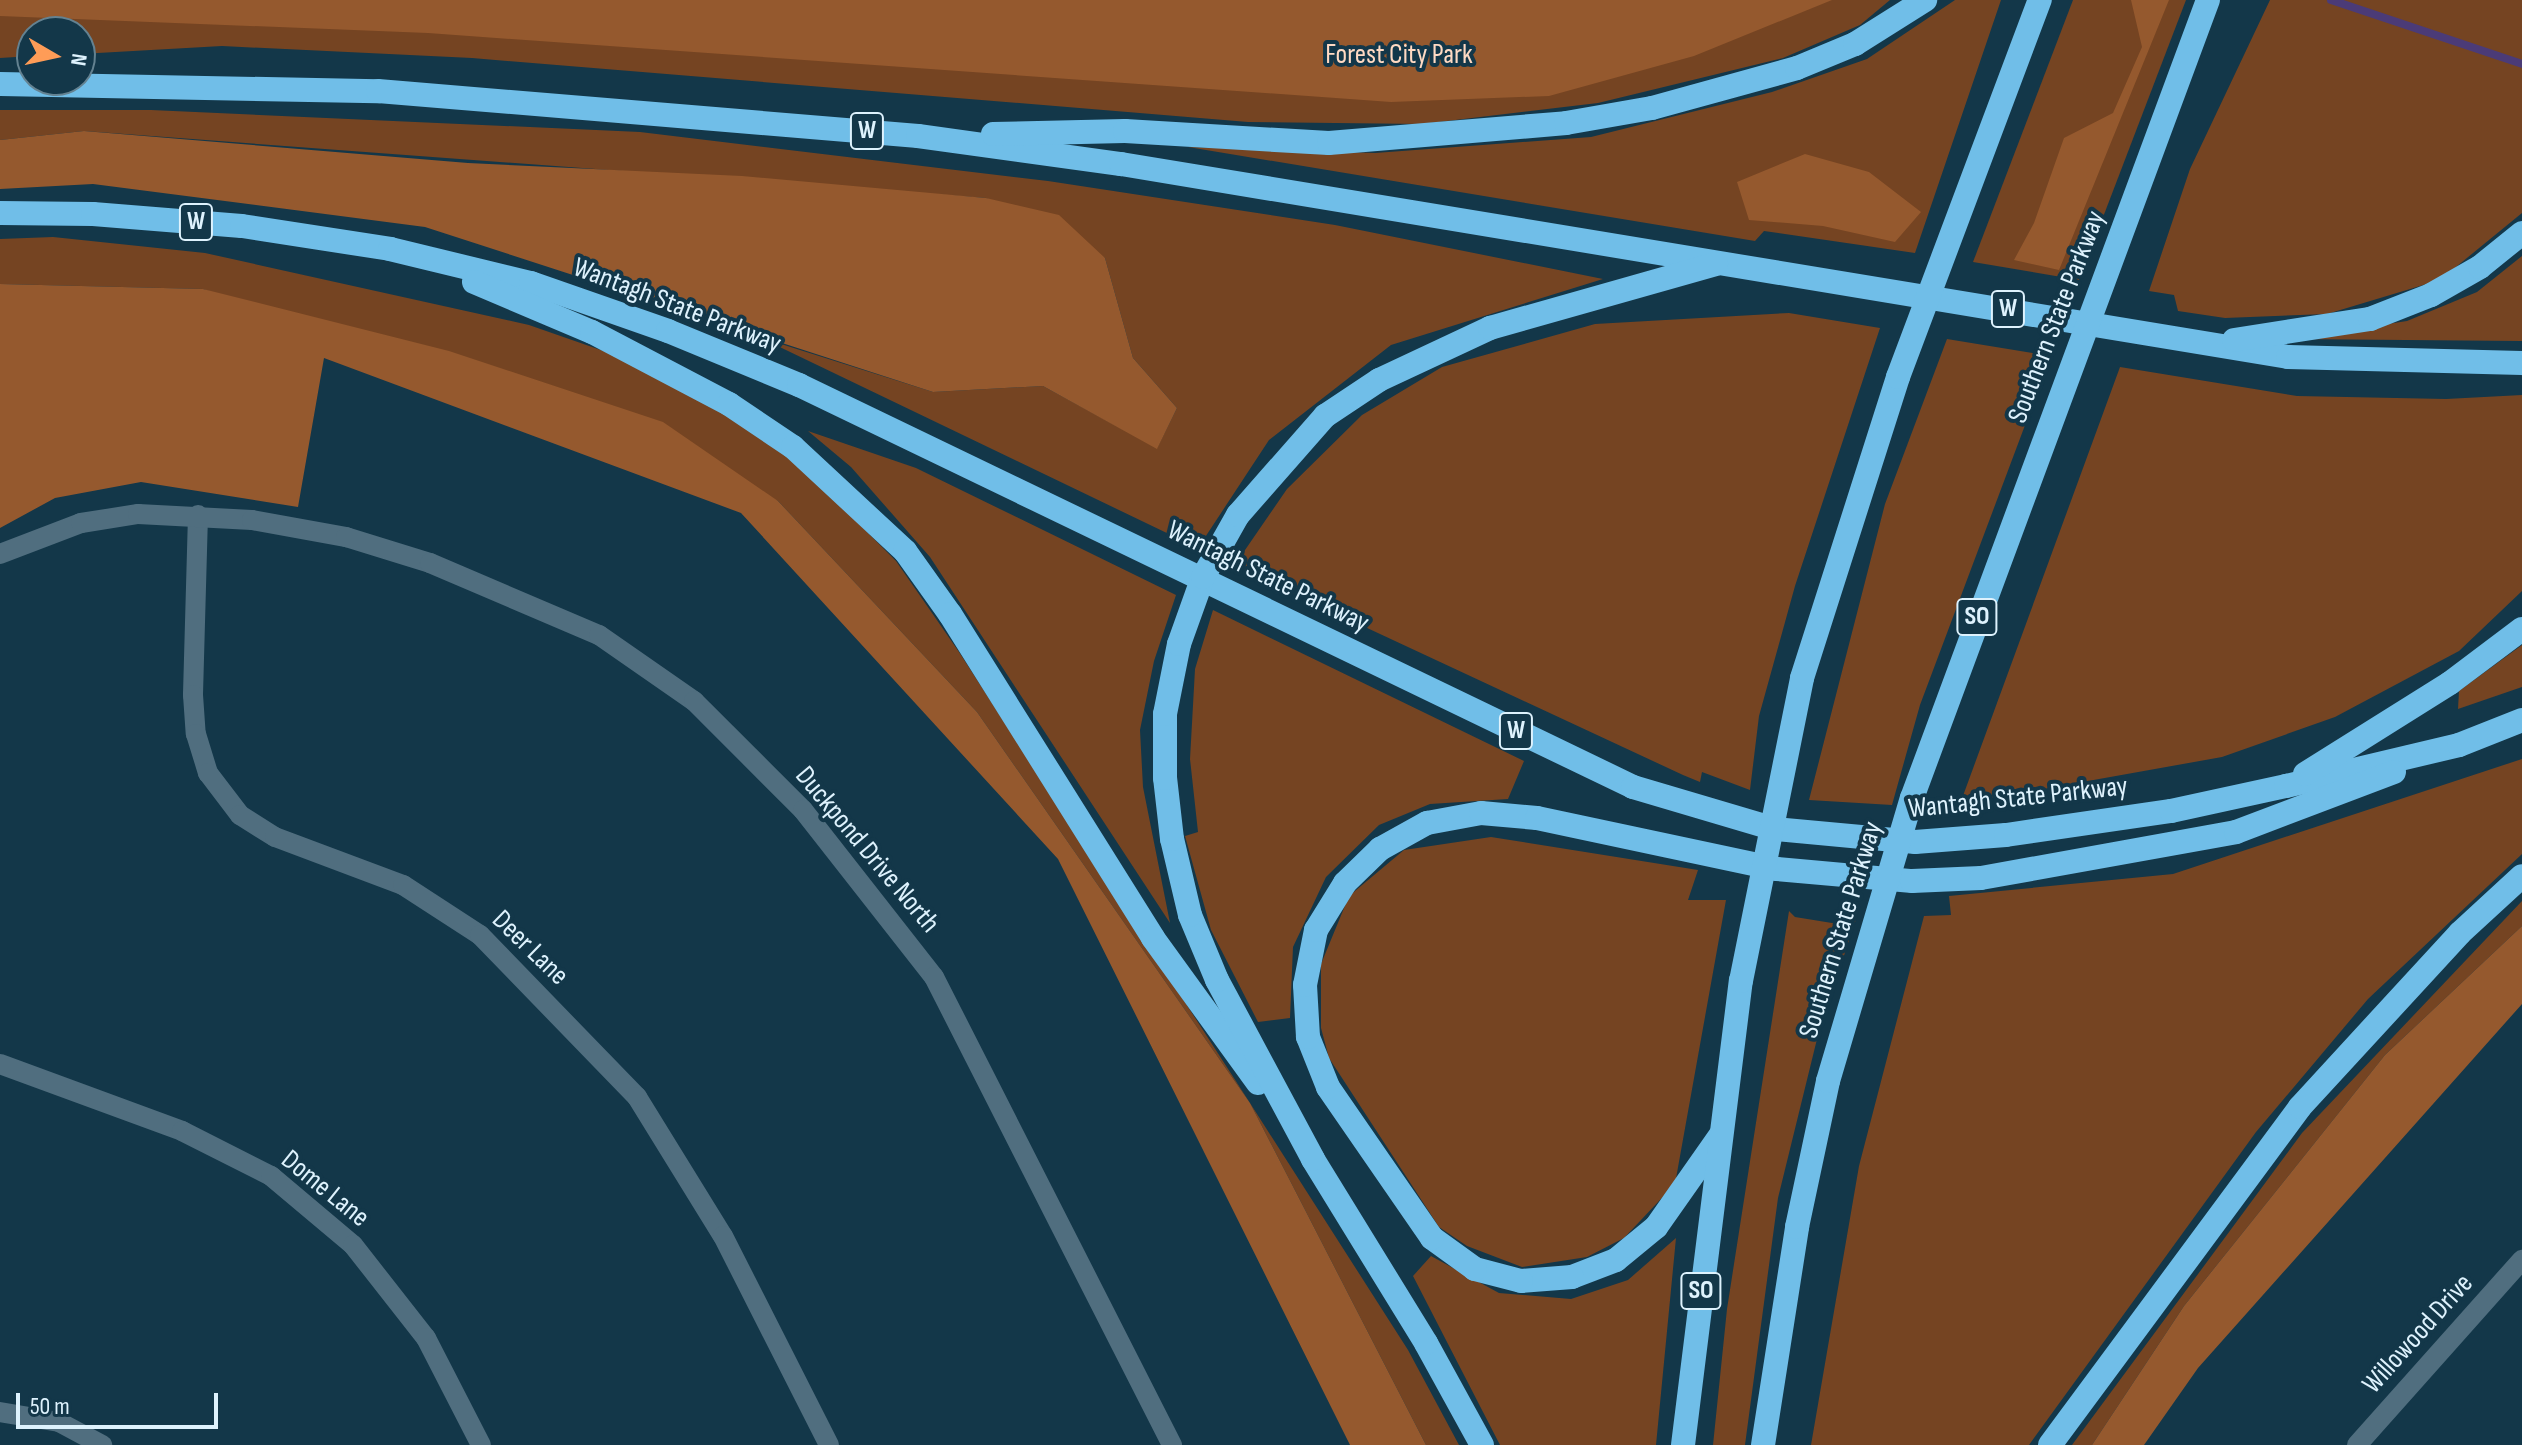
<!DOCTYPE html>
<style>
body{margin:0}
#map{position:relative;width:2522px;height:1445px;overflow:hidden;background:#133749;font-family:"Sofia Sans Condensed",sans-serif}
div>[style]{position:absolute}
.green>*{inset:0;background:#754422}
.forest>*{inset:0;background:#95592e}
.stream>*{height:8px;margin:-4px;padding:0 4px;transform-origin:4px;border-radius:4px;background:#4b3b77}
.minor>*{height:20px;margin:-10px;padding:0 10px;transform-origin:10px;border-radius:10px;background:#506e7f}
.highway>*{height:24px;margin:-12px;padding:0 12px;transform-origin:12px;border-radius:12px;background:#70bee8}
span{translate:-50% -50%;white-space:nowrap;text-align:center;line-height:1.15;-webkit-text-stroke:8px #133749;paint-order:stroke}
.shield-label span{padding:2px 6px;background:#133749;border:2px solid;border-radius:6px;-webkit-text-stroke-width:0}
.shield-label{font-size:26px;color:#def2fd;font-weight:700}
.park-label{font-size:28px;color:#ffdac3}
.street-label{font-size:28px;color:#def2fd}
.north{position:absolute;left:16px;top:16px;width:80px;height:80px;box-sizing:border-box;background:#133749;border:2px solid #648291;border-radius:50%;rotate:99deg;font-size:22px;font-weight:700;line-height:32px;text-align:center;color:#def2fd}
.north::after{content:'';display:block;margin:auto;width:28px;height:36px;background:#fe9c57;clip-path:polygon(50% 0,100% 100%,50% 72%,0 100%)}
.scale{position:absolute;left:16px;top:1393px;width:202px;height:36px;box-sizing:border-box;border:4px solid #def2fd;border-top:0;padding-left:10px;font-size:24px;line-height:28px;white-space:nowrap;color:#def2fd;-webkit-text-stroke:6px #133749;paint-order:stroke}
</style>
<div id="map">
<div class="green">
<div style="clip-path:polygon(0 0,1890px 0,1860px 25px,1783px 58px,1598px 103px,1422px 124px,1248px 122px,472px 58px,222px 46px,80px 54px,80px 32px,32px 32px,32px 56px,0 58px)"></div>
<div style="clip-path:polygon(1955px 0,2001px 0,1915px 253px,1764px 231px,1755px 241px,1188px 147px,1375px 153px,1591px 137px,1772px 92px,1867px 59px)"></div>
<div style="clip-path:polygon(2073px 0,2186px 0,2079px 280px,1973px 262px)"></div>
<div style="clip-path:polygon(2270px 0,2522px 0,2522px 213px,2440px 280px,2327px 314px,2225px 318px,2178px 311px,2174px 295px,2149px 291px,2190px 169px)"></div>
<div style="clip-path:polygon(0 110px,151px 110px,640px 132px,1048px 181px,1335px 225px,1603px 279px,1391px 345px,1269px 440px,1198px 548px,759px 337px,933px 392px,1043px 386px,1157px 448px,1177px 408px,1133px 358px,1105px 258px,986px 198px,84px 131px,0 140px)"></div>
<div style="clip-path:polygon(53px 237px,205px 253px,529px 325px,615px 355px,739px 418px,814px 479px,896px 561px,959px 652px,1250px 1103px,1408px 1350px,1459px 1445px,1426px 1445px,1250px 1103px,977px 712px,778px 501px,203px 289px,0 284px,0 239px)"></div>
<div style="clip-path:polygon(2522px 256px,2522px 341px,2290px 339px,2407px 321px,2477px 292px)"></div>
<div style="clip-path:polygon(1789px 313px,1880px 328px,1795px 586px,1759px 716px,1750px 790px,1702px 772px,1700px 782px,1683px 775px,1234px 566px,1287px 489px,1362px 415px,1442px 367px,1595px 324px)"></div>
<div style="clip-path:polygon(1947px 339px,2051px 356px,1920px 705px,1892px 805px,1809px 800px,1885px 504px)"></div>
<div style="clip-path:polygon(2120px 367px,2297px 396px,2446px 399px,2522px 395px,2522px 591px,2459px 651px,2335px 717px,2222px 757px,1960px 804px)"></div>
<div style="clip-path:polygon(808px 431px,916px 468px,1176px 595px,1154px 661px,1140px 730px,1143px 787px,1170px 923px,930px 557px,851px 467px)"></div>
<div style="clip-path:polygon(1213px 610px,1524px 761px,1508px 799px,1430px 804px,1379px 825px,1326px 877px,1293px 947px,1290px 1018px,1258px 1022px,1211px 930px,1185px 836px,1198px 832px,1190px 759px,1195px 669px)"></div>
<div style="clip-path:polygon(2522px 645px,2522px 687px,2458px 709px,2459px 691px)"></div>
<div style="clip-path:polygon(2522px 759px,2522px 854px,2368px 999px,2256px 1132px,2029px 1445px,1811px 1445px,1859px 1166px,1924px 916px,1951px 915px,1949px 896px,2173px 874px)"></div>
<div style="clip-path:polygon(1491px 837px,1698px 870px,1688px 900px,1726px 900px,1675px 1184px,1624px 1238px,1587px 1257px,1522px 1267px,1467px 1246px,1439px 1227px,1329px 1058px,1321px 1028px,1321px 964px,1349px 896px,1404px 850px)"></div>
<div style="clip-path:polygon(2522px 901px,2522px 926px,2385px 1055px,2184px 1306px,2092px 1445px,2072px 1445px,2302px 1133px)"></div>
<div style="clip-path:polygon(1789px 911px,1795px 917px,1832px 923px,1856px 919px,1818px 1035px,1778px 1198px,1745px 1445px,1713px 1445px,1727px 1309px)"></div>
<div style="clip-path:polygon(1676px 1238px,1656px 1445px,1500px 1445px,1413px 1276px,1431px 1256px,1499px 1293px,1571px 1299px,1628px 1280px)"></div>
</div>
<div class="forest">
<div style="clip-path:polygon(0 0,1832px 0,1694px 56px,1549px 96px,1391px 102px,428px 33px,0 16px)"></div>
<div style="clip-path:polygon(2131px 0,2169px 0,2059px 270px,2014px 260px,2034px 223px,2064px 138px,2113px 113px,2142px 47px)"></div>
<div style="clip-path:polygon(84px 131px,468px 163px,742px 176px,986px 198px,1059px 215px,1105px 258px,1133px 358px,1177px 408px,1157px 449px,1043px 386px,933px 392px,425px 227px,93px 184px,0 189px,0 140px)"></div>
<div style="clip-path:polygon(1805px 154px,1869px 172px,1921px 212px,1895px 242px,1823px 226px,1749px 220px,1737px 182px)"></div>
<div style="clip-path:polygon(0 284px,203px 289px,449px 351px,663px 422px,778px 501px,977px 712px,1250px 1103px,1426px 1445px,1350px 1445px,1058px 859px,741px 513px,324px 358px,298px 507px,141px 482px,55px 498px,0 528px)"></div>
<div style="clip-path:polygon(2522px 926px,2522px 1004px,2198px 1368px,2144px 1445px,2092px 1445px,2184px 1306px,2385px 1055px)"></div>
</div>
<div class="stream">
<div style="left:2331px;top:0;width:201px;rotate:18.5deg"></div>
</div>
<div class="minor">
<div style="left:198px;top:515px;width:180px;rotate:91.6deg"></div>
<div style="left:193px;top:695px;width:39px;rotate:86deg"></div>
<div style="left:196px;top:734px;width:41px;rotate:72.9deg"></div>
<div style="left:208px;top:773px;width:53px;rotate:52.7deg"></div>
<div style="left:240px;top:815px;width:41px;rotate:32.2deg"></div>
<div style="left:275px;top:837px;width:137px;rotate:20.6deg"></div>
<div style="left:403px;top:885px;width:92px;rotate:33deg"></div>
<div style="left:480px;top:935px;width:226px;rotate:45.9deg"></div>
<div style="left:637px;top:1097px;width:163px;rotate:58.3deg"></div>
<div style="left:723px;top:1236px;width:234px;rotate:63.1deg"></div>
<div style="left:0;top:554px;width:87px;rotate:-20.9deg"></div>
<div style="left:81px;top:523px;width:58px;rotate:-9deg"></div>
<div style="left:138px;top:514px;width:114px;rotate:3deg"></div>
<div style="left:252px;top:520px;width:96px;rotate:10.3deg"></div>
<div style="left:346px;top:537px;width:88px;rotate:17.2deg"></div>
<div style="left:430px;top:563px;width:184px;rotate:23.1deg"></div>
<div style="left:599px;top:635px;width:116px;rotate:34.8deg"></div>
<div style="left:694px;top:701px;width:154px;rotate:45deg"></div>
<div style="left:803px;top:810px;width:212px;rotate:51.9deg"></div>
<div style="left:934px;top:977px;width:525px;rotate:63.04deg"></div>
<div style="left:0;top:1064px;width:194px;rotate:20.2deg"></div>
<div style="left:182px;top:1131px;width:100px;rotate:26.8deg"></div>
<div style="left:271px;top:1176px;width:107px;rotate:40.1deg"></div>
<div style="left:353px;top:1245px;width:118px;rotate:51.9deg"></div>
<div style="left:426px;top:1338px;width:120px;rotate:62.8deg"></div>
<div style="left:0;top:1412px;width:60px;rotate:9.6deg"></div>
<div style="left:59px;top:1422px;width:49px;rotate:28.1deg"></div>
<div style="left:2357px;top:1445px;width:248px;rotate:-48.3deg"></div>
</div>
<div class="highway">
<div style="left:0;top:84px;width:378px;rotate:1.1deg"></div>
<div style="left:378px;top:91px;width:542px;rotate:4.76deg"></div>
<div style="left:918px;top:136px;width:205px;rotate:7.9deg"></div>
<div style="left:1121px;top:164px;width:1183px;rotate:9.39deg"></div>
<div style="left:2288px;top:357px;width:234px;rotate:1.5deg"></div>
<div style="left:993px;top:134px;width:132px;rotate:-1.3deg"></div>
<div style="left:1125px;top:131px;width:204px;rotate:3.4deg"></div>
<div style="left:1329px;top:143px;width:238px;rotate:-4.8deg"></div>
<div style="left:1566px;top:123px;width:87px;rotate:-9.9deg"></div>
<div style="left:1652px;top:108px;width:150px;rotate:-15.4deg"></div>
<div style="left:1797px;top:68px;width:63px;rotate:-22.5deg"></div>
<div style="left:1855px;top:44px;width:83px;rotate:-32.2deg"></div>
<div style="left:0;top:213px;width:93px;rotate:0.6deg"></div>
<div style="left:93px;top:214px;width:149px;rotate:4.6deg"></div>
<div style="left:242px;top:226px;width:150px;rotate:8.8deg"></div>
<div style="left:390px;top:249px;width:145px;rotate:13.6deg"></div>
<div style="left:531px;top:283px;width:145px;rotate:19.3deg"></div>
<div style="left:668px;top:331px;width:142px;rotate:22.4deg"></div>
<div style="left:799px;top:385px;width:926px;rotate:25.73deg"></div>
<div style="left:1633px;top:787px;width:148px;rotate:16.5deg"></div>
<div style="left:1775px;top:829px;width:141px;rotate:5.3deg"></div>
<div style="left:1915px;top:842px;width:91px;rotate:-4.4deg"></div>
<div style="left:2006px;top:835px;width:167px;rotate:-8.3deg"></div>
<div style="left:2171px;top:811px;width:118px;rotate:-12.3deg"></div>
<div style="left:2286px;top:786px;width:178px;rotate:-13.3deg"></div>
<div style="left:2459px;top:745px;width:68px;rotate:-21.6deg"></div>
<div style="left:474px;top:282px;width:128px;rotate:23deg"></div>
<div style="left:592px;top:332px;width:155px;rotate:27.7deg"></div>
<div style="left:729px;top:404px;width:77px;rotate:33.9deg"></div>
<div style="left:793px;top:447px;width:153px;rotate:42.9deg"></div>
<div style="left:905px;top:551px;width:77px;rotate:54.5deg"></div>
<div style="left:950px;top:614px;width:382px;rotate:57.9deg"></div>
<div style="left:1153px;top:938px;width:179px;rotate:54.1deg"></div>
<div style="left:2234px;top:340px;width:138px;rotate:-8.8deg"></div>
<div style="left:2370px;top:319px;width:66px;rotate:-21.5deg"></div>
<div style="left:2431px;top:295px;width:56px;rotate:-29.7deg"></div>
<div style="left:2480px;top:267px;width:54px;rotate:-39deg"></div>
<div style="left:2305px;top:774px;width:171px;rotate:-32.1deg"></div>
<div style="left:2450px;top:683px;width:90px;rotate:-36.9deg"></div>
<div style="left:1720px;top:1136px;width:111px;rotate:125.1deg"></div>
<div style="left:1656px;top:1227px;width:52px;rotate:140.5deg"></div>
<div style="left:1616px;top:1260px;width:47px;rotate:158.9deg"></div>
<div style="left:1572px;top:1277px;width:51px;rotate:175.5deg"></div>
<div style="left:1521px;top:1281px;width:48px;rotate:-165.4deg"></div>
<div style="left:1475px;top:1269px;width:53px;rotate:-144.2deg"></div>
<div style="left:1432px;top:1238px;width:183px;rotate:-124.6deg"></div>
<div style="left:1328px;top:1087px;width:54px;rotate:-111.8deg"></div>
<div style="left:1308px;top:1037px;width:52px;rotate:-93.3deg"></div>
<div style="left:1305px;top:985px;width:56px;rotate:-78.7deg"></div>
<div style="left:1316px;top:930px;width:55px;rotate:-58.3deg"></div>
<div style="left:1345px;top:883px;width:49px;rotate:-44.2deg"></div>
<div style="left:1380px;top:849px;width:54px;rotate:-29deg"></div>
<div style="left:1427px;top:823px;width:55px;rotate:-10.5deg"></div>
<div style="left:1481px;top:813px;width:56px;rotate:5.1deg"></div>
<div style="left:1537px;top:818px;width:245px;rotate:12deg"></div>
<div style="left:1777px;top:869px;width:136px;rotate:5.1deg"></div>
<div style="left:1912px;top:881px;width:69px;rotate:-2.5deg"></div>
<div style="left:1981px;top:878px;width:259px;rotate:-10.2deg"></div>
<div style="left:2236px;top:832px;width:169px;rotate:-20.8deg"></div>
<div style="left:1482px;top:1445px;width:116px;rotate:-118.8deg"></div>
<div style="left:1426px;top:1343px;width:216px;rotate:-121.6deg"></div>
<div style="left:1313px;top:1159px;width:203px;rotate:-118.2deg"></div>
<div style="left:1217px;top:980px;width:70px;rotate:-112.6deg"></div>
<div style="left:1190px;top:915px;width:78px;rotate:-103.3deg"></div>
<div style="left:1172px;top:839px;width:61px;rotate:-96.5deg"></div>
<div style="left:1165px;top:778px;width:64px;rotate:-90deg"></div>
<div style="left:1165px;top:714px;width:71px;rotate:-78.7deg"></div>
<div style="left:1179px;top:644px;width:71px;rotate:-70.3deg"></div>
<div style="left:1203px;top:577px;width:71px;rotate:-60.6deg"></div>
<div style="left:1238px;top:515px;width:132px;rotate:-48.7deg"></div>
<div style="left:1325px;top:416px;width:65px;rotate:-33.7deg"></div>
<div style="left:1379px;top:380px;width:123px;rotate:-25.1deg"></div>
<div style="left:1490px;top:328px;width:235px;rotate:-15.8deg"></div>
<div style="left:1683px;top:1445px;width:468px;rotate:-82.9deg"></div>
<div style="left:1741px;top:981px;width:309px;rotate:-78.6deg"></div>
<div style="left:1802px;top:678px;width:316px;rotate:-72.3deg"></div>
<div style="left:1898px;top:377px;width:403px;rotate:-69.4deg"></div>
<div style="left:1763px;top:1445px;width:221px;rotate:-81.1deg"></div>
<div style="left:1797px;top:1227px;width:149px;rotate:-78deg"></div>
<div style="left:1828px;top:1081px;width:295px;rotate:-73.5deg"></div>
<div style="left:1912px;top:798px;width:851px;rotate:-69.65deg"></div>
<div style="left:2050px;top:1445px;width:420px;rotate:-53.5deg"></div>
<div style="left:2300px;top:1107px;width:236px;rotate:-47.4deg"></div>
<div style="left:2460px;top:933px;width:84px;rotate:-42.6deg"></div>
</div>
<div class="shield-label">
<span style="left:867px;top:131px">W</span>
<span style="left:196px;top:222px">W</span>
<span style="left:2008px;top:309px">W</span>
<span style="left:1977px;top:617px">SO</span>
<span style="left:1516px;top:731px">W</span>
<span style="left:1701px;top:1291px">SO</span>
</div>
<div class="park-label">
<span style="left:1399px;top:55px">Forest City Park</span>
</div>
<div class="street-label">
<span style="left:677px;top:306px;rotate:21deg">Wantagh State Parkway</span>
<span style="left:2057px;top:317px;rotate:-69deg">Southern State Parkway</span>
<span style="left:1268px;top:577px;rotate:26deg">Wantagh State Parkway</span>
<span style="left:2018px;top:798px;rotate:-6deg">Wantagh State Parkway</span>
<span style="left:867px;top:850px;rotate:50deg">Duckpond Drive North</span>
<span style="left:1841px;top:930px;rotate:-73deg">Southern State Parkway</span>
<span style="left:530px;top:948px;rotate:44deg">Deer Lane</span>
<span style="left:325px;top:1189px;rotate:39deg">Dome Lane</span>
<span style="left:2418px;top:1334px;rotate:-48deg">Willowood Drive</span>
</div>
<div class="north">N</div>
<div class="scale">50 m</div>
</div>
